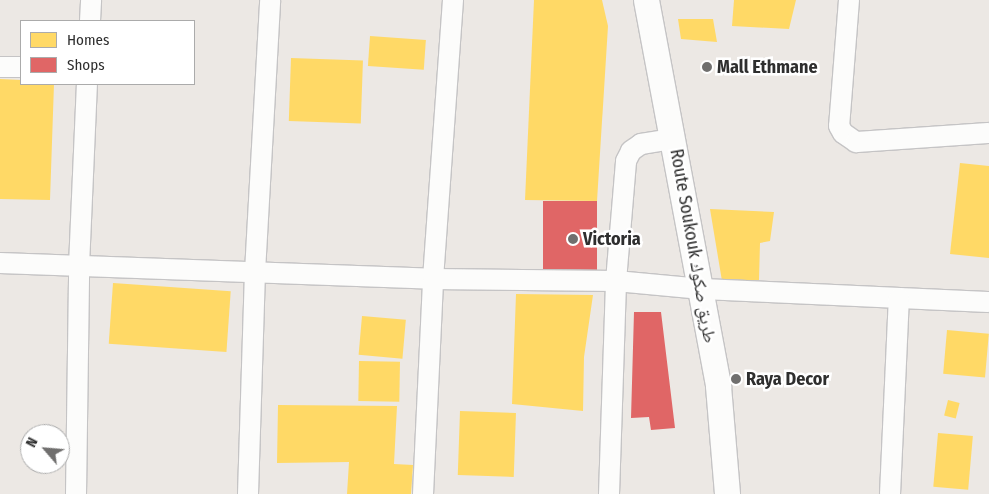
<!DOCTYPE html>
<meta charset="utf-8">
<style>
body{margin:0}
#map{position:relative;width:989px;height:494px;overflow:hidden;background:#ece8e4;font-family:"Fira Sans Condensed","Noto Naskh Arabic",sans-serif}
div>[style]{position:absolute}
.homes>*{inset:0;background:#ffd966;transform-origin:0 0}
.shops>*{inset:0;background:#e06666;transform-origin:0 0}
.roads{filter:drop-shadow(1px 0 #c5c4c5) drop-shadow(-1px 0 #c5c4c5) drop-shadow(0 1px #c5c4c5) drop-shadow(0 -1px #c5c4c5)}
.minor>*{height:20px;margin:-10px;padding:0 10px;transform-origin:10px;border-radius:10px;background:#fcfcfb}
.tertiary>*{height:25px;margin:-12.5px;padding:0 12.5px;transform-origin:12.5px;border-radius:12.5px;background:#fcfcfb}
.dots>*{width:14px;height:14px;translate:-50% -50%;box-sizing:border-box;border:2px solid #fff;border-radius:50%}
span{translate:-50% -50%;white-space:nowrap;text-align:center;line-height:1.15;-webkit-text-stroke:5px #fff;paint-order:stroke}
.poi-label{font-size:18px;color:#2e2e2e;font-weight:700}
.left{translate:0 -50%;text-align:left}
.street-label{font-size:18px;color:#2e2e2e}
.legend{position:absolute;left:20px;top:20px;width:175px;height:65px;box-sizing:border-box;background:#fff;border:1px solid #ababab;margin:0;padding:6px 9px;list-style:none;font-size:15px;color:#2e2e2e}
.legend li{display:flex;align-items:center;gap:10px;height:25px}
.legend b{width:25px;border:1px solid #ababab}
.north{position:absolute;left:20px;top:424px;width:50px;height:50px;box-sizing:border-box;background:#fff;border:1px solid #ababab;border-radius:50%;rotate:297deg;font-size:14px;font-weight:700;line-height:20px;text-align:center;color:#2e2e2e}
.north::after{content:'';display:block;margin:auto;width:18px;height:22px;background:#706f6e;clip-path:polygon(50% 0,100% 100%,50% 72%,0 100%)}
</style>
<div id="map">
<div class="homes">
<div style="clip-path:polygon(534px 0,602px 0,608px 26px,597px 201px,525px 200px)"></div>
<div style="clip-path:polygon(734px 0,796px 0,789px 29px,732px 26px)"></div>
<div style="clip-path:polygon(678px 19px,713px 19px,717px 42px,681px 39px)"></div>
<div style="left:370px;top:36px;width:56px;height:30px;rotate:4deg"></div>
<div style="left:291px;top:58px;width:72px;height:63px;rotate:2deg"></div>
<div style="clip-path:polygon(0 79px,21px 80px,21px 84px,54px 84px,50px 200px,0 199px)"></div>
<div style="clip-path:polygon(960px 163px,989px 166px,989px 258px,950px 254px)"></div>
<div style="clip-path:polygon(710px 209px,774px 212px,770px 241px,760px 243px,759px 280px,722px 281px)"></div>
<div style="left:113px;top:283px;width:118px;height:61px;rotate:4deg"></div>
<div style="clip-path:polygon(516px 294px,593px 295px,584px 357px,583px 411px,512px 404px)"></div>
<div style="left:362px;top:316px;width:44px;height:39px;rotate:5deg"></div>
<div style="left:947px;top:330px;width:42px;height:44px;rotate:5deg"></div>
<div style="left:359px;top:361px;width:41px;height:40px;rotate:1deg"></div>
<div style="left:948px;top:400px;width:12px;height:16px;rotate:14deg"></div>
<div style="clip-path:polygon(278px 405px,397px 406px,394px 464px,413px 465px,411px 494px,347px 494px,349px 462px,277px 463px)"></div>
<div style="left:460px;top:411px;width:56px;height:64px;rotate:2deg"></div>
<div style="left:938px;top:433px;width:35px;height:54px;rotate:5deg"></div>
</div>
<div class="shops">
<div style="left:543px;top:201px;width:54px;height:73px"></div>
<div style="clip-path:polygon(634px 312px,661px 312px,675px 428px,651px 430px,649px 417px,631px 418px)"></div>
</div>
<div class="roads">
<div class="minor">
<div style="left:849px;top:0;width:126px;rotate:94.5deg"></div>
<div style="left:839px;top:126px;width:8px;rotate:60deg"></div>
<div style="left:843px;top:133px;width:16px;rotate:35deg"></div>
<div style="left:856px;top:142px;width:133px;rotate:-3.9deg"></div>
<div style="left:90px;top:21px;width:21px;rotate:-87deg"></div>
<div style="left:0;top:67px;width:21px"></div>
<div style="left:0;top:263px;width:433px;rotate:2.1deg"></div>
<div style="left:433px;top:279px;width:183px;rotate:0.6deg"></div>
<div style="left:616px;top:281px;width:86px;rotate:5.3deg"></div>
<div style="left:702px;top:289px;width:287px;rotate:2.6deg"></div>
<div style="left:76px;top:494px;width:228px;rotate:-89.2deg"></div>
<div style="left:79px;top:266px;width:182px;rotate:-87.5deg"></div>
<div style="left:248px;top:494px;width:222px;rotate:-88.2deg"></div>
<div style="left:255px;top:272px;width:272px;rotate:-86.8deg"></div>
<div style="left:423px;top:494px;width:215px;rotate:-87.3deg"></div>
<div style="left:433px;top:279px;width:280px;rotate:-85.9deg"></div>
<div style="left:609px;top:494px;width:213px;rotate:-88.1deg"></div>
<div style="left:616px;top:281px;width:120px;rotate:-85.2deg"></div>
<div style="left:626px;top:161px;width:11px;rotate:-63deg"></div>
<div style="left:631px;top:151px;width:12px;rotate:-35deg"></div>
<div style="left:641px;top:144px;width:32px;rotate:-9deg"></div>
<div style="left:890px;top:494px;width:196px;rotate:-87.4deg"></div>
</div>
<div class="tertiary">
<div style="left:646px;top:0;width:393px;rotate:79.4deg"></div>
<div style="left:718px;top:386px;width:108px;rotate:85.2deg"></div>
</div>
</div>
<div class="dots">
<div style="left:707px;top:67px;background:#706f6e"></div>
<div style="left:573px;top:239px;background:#706f6e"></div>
<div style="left:736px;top:379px;background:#706f6e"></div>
</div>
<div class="poi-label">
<span class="left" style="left:717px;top:67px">Mall Ethmane</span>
<span class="left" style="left:583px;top:239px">Victoria</span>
<span class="left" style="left:746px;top:379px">Raya Decor</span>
</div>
<div class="street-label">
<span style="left:693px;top:246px;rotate:80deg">Route Soukouk طريق صكوك</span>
</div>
<ul class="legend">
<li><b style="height:14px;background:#ffd966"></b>Homes</li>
<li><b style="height:14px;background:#e06666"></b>Shops</li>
</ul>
<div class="north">N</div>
</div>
